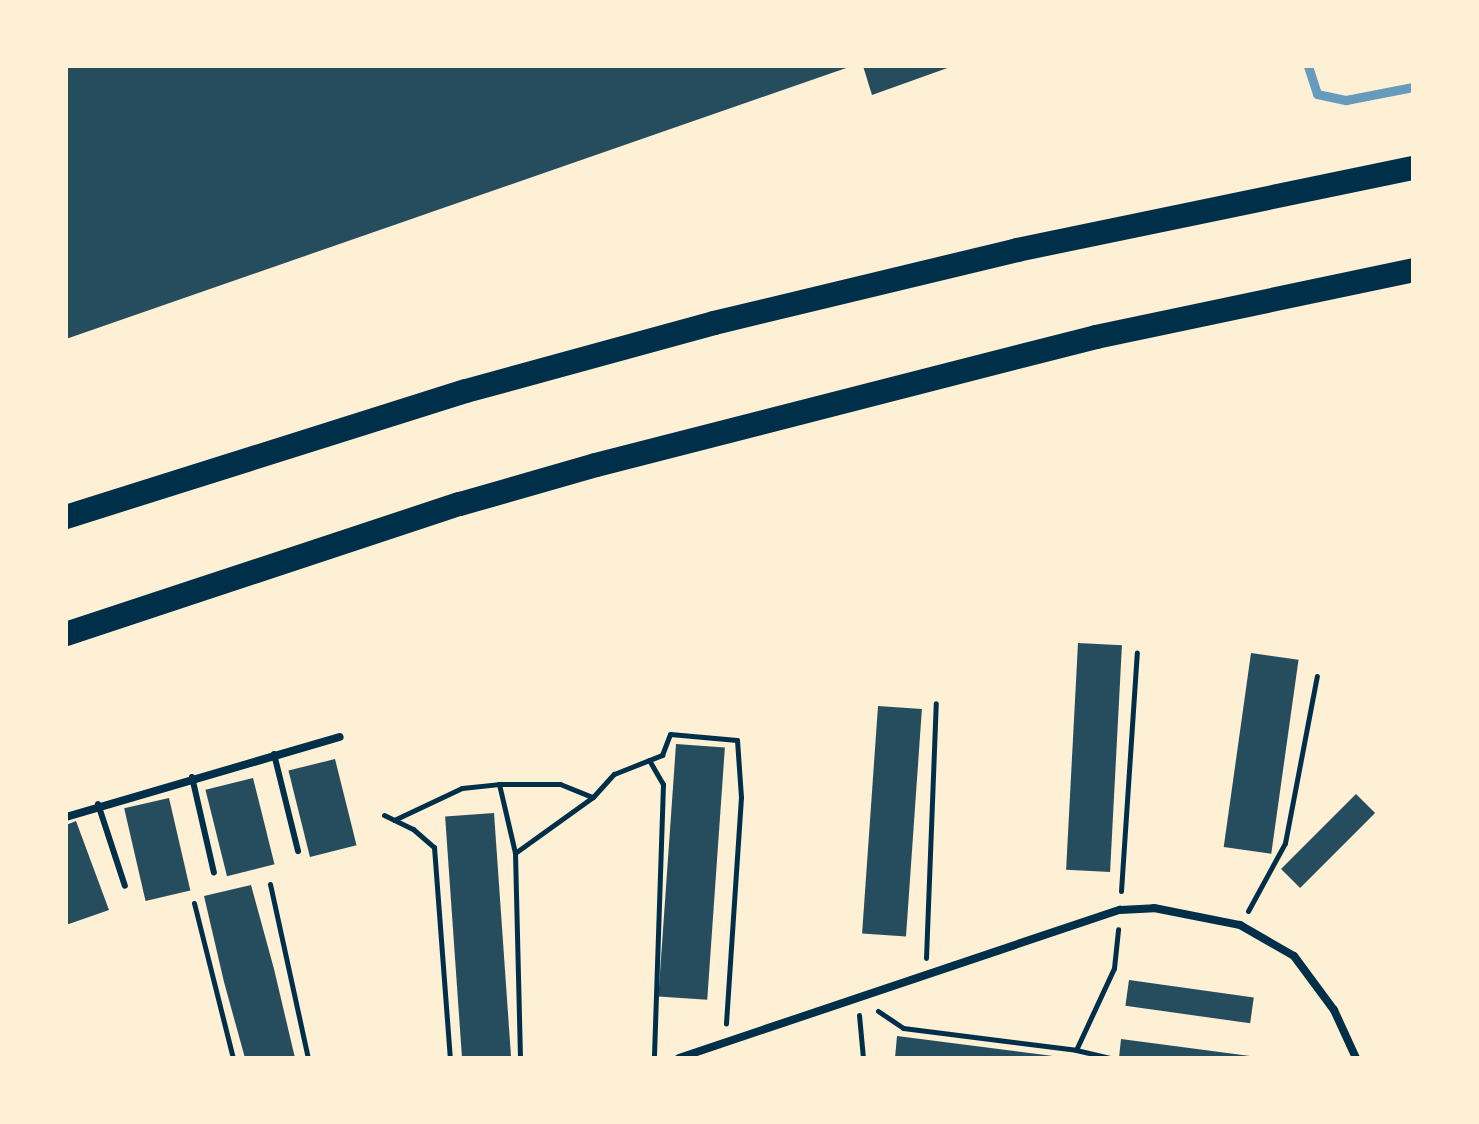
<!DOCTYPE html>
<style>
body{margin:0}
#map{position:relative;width:1479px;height:1124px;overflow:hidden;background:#fdf0d5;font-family:"Exo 2",sans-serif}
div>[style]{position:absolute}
.stream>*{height:9px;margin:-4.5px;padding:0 4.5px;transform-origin:4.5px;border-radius:4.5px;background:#669bbc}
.building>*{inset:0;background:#264d5e;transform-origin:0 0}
.path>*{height:5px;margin:-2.5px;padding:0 2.5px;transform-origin:2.5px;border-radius:2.5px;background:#003049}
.service>*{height:6px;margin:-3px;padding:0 3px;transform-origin:3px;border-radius:3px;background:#003049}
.minor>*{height:8px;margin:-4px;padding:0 4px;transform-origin:4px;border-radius:4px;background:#003049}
.motorway>*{height:24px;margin:-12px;padding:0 12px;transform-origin:12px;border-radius:12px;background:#003049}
span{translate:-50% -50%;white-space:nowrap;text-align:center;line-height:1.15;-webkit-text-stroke:6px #fdf0d5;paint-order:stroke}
.frame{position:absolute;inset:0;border:68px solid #fdf0d5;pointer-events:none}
</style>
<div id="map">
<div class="stream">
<div style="left:1308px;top:66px;width:29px;rotate:72deg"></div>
<div style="left:1317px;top:94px;width:30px;rotate:12deg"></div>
<div style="left:1346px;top:100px;width:68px;rotate:-11deg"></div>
</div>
<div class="building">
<div style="clip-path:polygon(66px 66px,852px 66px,66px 339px)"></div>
<div style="clip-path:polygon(863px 66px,953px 66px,872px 95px)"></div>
<div style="left:1078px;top:643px;width:44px;height:227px;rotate:3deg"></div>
<div style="left:1251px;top:653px;width:48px;height:196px;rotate:8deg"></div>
<div style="left:878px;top:706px;width:44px;height:228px;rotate:4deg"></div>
<div style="left:676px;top:744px;width:49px;height:253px;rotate:4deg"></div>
<div style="left:335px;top:759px;width:89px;height:48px;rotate:76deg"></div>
<div style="left:253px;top:778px;width:89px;height:49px;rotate:76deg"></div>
<div style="left:1356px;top:794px;width:27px;height:106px;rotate:45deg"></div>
<div style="left:169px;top:798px;width:95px;height:46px;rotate:77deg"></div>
<div style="left:494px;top:813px;width:245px;height:49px;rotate:86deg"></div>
<div style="clip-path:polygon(76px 821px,109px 910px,66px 925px,66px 825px)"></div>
<div style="clip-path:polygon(251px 885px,274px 969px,295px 1058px,245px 1058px,224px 982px,204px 896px)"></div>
<div style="left:1129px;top:980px;width:126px;height:26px;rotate:8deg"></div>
<div style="clip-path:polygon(897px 1036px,1053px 1056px,1052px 1058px,895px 1058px)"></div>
<div style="clip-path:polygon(1121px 1039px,1250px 1056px,1250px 1058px,1119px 1058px)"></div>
</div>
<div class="path">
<div style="left:649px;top:760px;width:28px;rotate:60deg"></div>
<div style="left:663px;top:784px;width:274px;rotate:91.9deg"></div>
<div style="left:499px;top:784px;width:71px;rotate:76.9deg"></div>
<div style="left:515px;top:853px;width:205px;rotate:88.6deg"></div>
<div style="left:384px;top:815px;width:32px;rotate:26deg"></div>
<div style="left:413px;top:829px;width:28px;rotate:41deg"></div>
<div style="left:434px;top:847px;width:212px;rotate:85.7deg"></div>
<div style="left:394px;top:820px;width:75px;rotate:-25.2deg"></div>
<div style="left:462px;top:788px;width:37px;rotate:-6deg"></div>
<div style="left:499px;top:784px;width:61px"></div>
<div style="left:560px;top:784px;width:35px;rotate:22deg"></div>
<div style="left:593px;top:797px;width:31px;rotate:-48deg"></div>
<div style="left:614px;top:774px;width:52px;rotate:-21.6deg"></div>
<div style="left:662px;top:755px;width:22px;rotate:-69deg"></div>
<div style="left:670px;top:734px;width:67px;rotate:5.1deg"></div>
<div style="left:737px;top:740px;width:57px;rotate:86deg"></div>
<div style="left:741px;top:797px;width:227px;rotate:93.8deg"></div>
<div style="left:515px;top:853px;width:96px;rotate:-35.7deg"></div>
<div style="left:270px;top:884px;width:178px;rotate:77.7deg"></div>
<div style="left:1121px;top:891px;width:239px;rotate:-86.2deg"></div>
<div style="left:194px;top:903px;width:160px;rotate:75.9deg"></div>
<div style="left:1248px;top:911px;width:77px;rotate:-61.4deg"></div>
<div style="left:1285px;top:843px;width:170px;rotate:-79.2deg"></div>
<div style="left:926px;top:958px;width:255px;rotate:-87.8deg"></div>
<div style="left:878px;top:1011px;width:30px;rotate:34deg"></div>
<div style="left:903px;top:1028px;width:174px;rotate:7.2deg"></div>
<div style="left:1076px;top:1050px;width:90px;rotate:-65.1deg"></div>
<div style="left:1114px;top:968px;width:39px;rotate:-84deg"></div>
<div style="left:859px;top:1015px;width:43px;rotate:84.7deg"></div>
<div style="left:1076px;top:1050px;width:37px;rotate:13deg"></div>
</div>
<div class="service">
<div style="left:274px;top:754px;width:100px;rotate:76.1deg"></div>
<div style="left:192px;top:777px;width:98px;rotate:77.1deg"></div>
<div style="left:98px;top:804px;width:86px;rotate:71.8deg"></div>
</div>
<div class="minor">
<div style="left:66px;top:817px;width:285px;rotate:-16.3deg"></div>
<div style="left:679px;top:1058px;width:465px;rotate:-18.6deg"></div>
<div style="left:1120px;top:910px;width:34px;rotate:-3deg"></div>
<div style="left:1154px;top:908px;width:88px;rotate:11.2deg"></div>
<div style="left:1240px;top:925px;width:62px;rotate:29.9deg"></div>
<div style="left:1294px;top:956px;width:67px;rotate:53.5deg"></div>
<div style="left:1334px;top:1010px;width:53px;rotate:65.4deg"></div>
</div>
<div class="motorway">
<div style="left:66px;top:517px;width:419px;rotate:-17.5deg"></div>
<div style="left:466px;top:391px;width:257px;rotate:-15.3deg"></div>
<div style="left:714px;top:323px;width:312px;rotate:-13.5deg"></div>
<div style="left:1017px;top:250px;width:404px;rotate:-11.7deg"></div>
<div style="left:66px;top:634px;width:415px;rotate:-18.3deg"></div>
<div style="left:460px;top:504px;width:141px;rotate:-16deg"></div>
<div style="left:596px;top:465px;width:516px;rotate:-14.36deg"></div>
<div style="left:1096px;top:337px;width:324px;rotate:-11.9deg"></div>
</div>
<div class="frame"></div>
</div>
